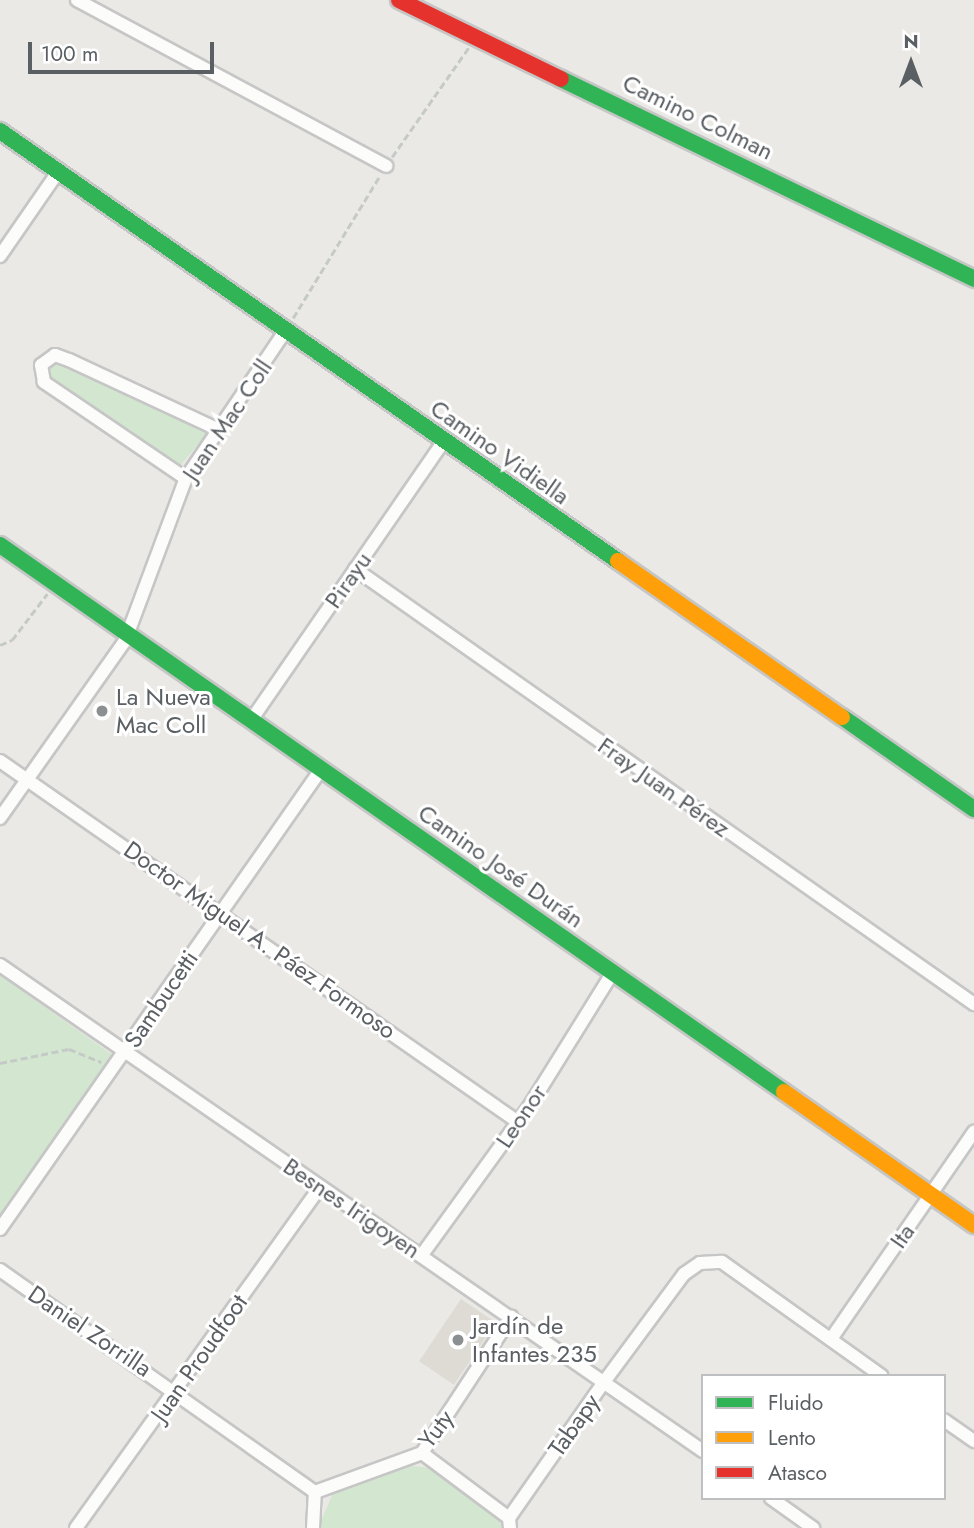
<!DOCTYPE html>
<meta charset="utf-8">
<style>
body{margin:0}
#map{position:relative;width:974px;height:1528px;overflow:hidden;background:#eae9e5;font-family:Jost,sans-serif}
div>[style]{position:absolute}
.education>*{inset:0;background:#dedbd4;transform-origin:0 0}
.green>*{inset:0;background:#d3e7d0}
.path>*{height:2.5px;margin-top:-1.25px;transform-origin:0;background:repeating-linear-gradient(90deg,#c5cac7 0 7px,transparent 0 10.5px)}
.roads{filter:drop-shadow(2px 0 #c5c6c5) drop-shadow(-2px 0 #c5c6c5) drop-shadow(0 2px #c5c6c5) drop-shadow(0 -2px #c5c6c5)}
.street>*{height:12px;margin:-6px;padding:0 6px;transform-origin:6px;border-radius:6px;background:#fcfcfb}
.fast>*{height:16px;margin:-8px;padding:0 8px;transform-origin:8px;border-radius:8px;background:#30b455}
.slow>*{height:16px;margin:-8px;padding:0 8px;transform-origin:8px;border-radius:8px;background:#ff9f0a}
.jam>*{height:16px;margin:-8px;padding:0 8px;transform-origin:8px;border-radius:8px;background:#e5322d}
.dots>*{width:19px;height:19px;translate:-50% -50%;box-sizing:border-box;border:4px solid #fff;border-radius:50%}
span{translate:-50% -50%;white-space:nowrap;text-align:center;line-height:1.15;-webkit-text-stroke:6px #fff;paint-order:stroke}
.street-label{font-size:24px;color:#5a5f63}
.poi-label{font-size:24px;color:#5a5f63}
.left{translate:0 -50%;text-align:left}
.legend{position:absolute;left:701px;top:1374px;width:245px;height:126px;box-sizing:border-box;background:#fff;border:2px solid #bdbfc1;margin:0;padding:9px 12px;list-style:none;font-size:21px;color:#5a5f63}
.legend li{display:flex;align-items:center;gap:14px;height:35px}
.legend b{width:35px;border:2px solid #bdbfc1}
.north{position:absolute;left:876px;top:28px;width:70px;height:70px;-webkit-text-stroke:5px #fff;paint-order:stroke;rotate:0deg;font-size:19px;font-weight:700;line-height:28px;text-align:center;color:#5a5f63}
.north::after{content:'';display:block;margin:auto;width:24px;height:32px;background:#5a5f63;clip-path:polygon(50% 0,100% 100%,50% 72%,0 100%)}
.scale{position:absolute;left:28px;top:42px;width:186px;height:32px;box-sizing:border-box;border:4px solid #5a5f63;border-top:0;padding-left:9px;font-size:21px;line-height:24px;white-space:nowrap;color:#5a5f63;-webkit-text-stroke:5px #fff;paint-order:stroke}
</style>
<div id="map">
<div class="education">
<div style="left:461px;top:1299px;width:42px;height:75px;rotate:34deg"></div>
</div>
<div class="green">
<div style="clip-path:polygon(57px 360px,204px 428px,206px 435px,179px 467px,49px 380px,46px 369px)"></div>
<div style="clip-path:polygon(0 975px,114px 1056px,0 1223px)"></div>
<div style="clip-path:polygon(403px 1465px,431px 1468px,496px 1516px,503px 1528px,318px 1528px,333px 1493px)"></div>
</div>
<div class="path">
<div style="left:392px;top:157px;width:134px;rotate:-55deg"></div>
<div style="left:293px;top:318px;width:165px;rotate:-58.6deg"></div>
<div style="left:0;top:645px;width:13px;rotate:-23deg"></div>
<div style="left:12px;top:640px;width:58px;rotate:-52.7deg"></div>
<div style="left:0;top:1063px;width:70px;rotate:-11.5deg"></div>
<div style="left:69px;top:1049px;width:35px;rotate:22deg"></div>
</div>
<div class="roads">
<div class="street">
<div style="left:77px;top:0;width:351px;rotate:28.2deg"></div>
<div style="left:0;top:256px;width:102px;rotate:-55.4deg"></div>
<div style="left:185px;top:478px;width:171px;rotate:-145.8deg"></div>
<div style="left:44px;top:382px;width:17px;rotate:-100deg"></div>
<div style="left:41px;top:365px;width:17px;rotate:-36deg"></div>
<div style="left:55px;top:355px;width:15px;rotate:20deg"></div>
<div style="left:69px;top:360px;width:166px;rotate:25deg"></div>
<div style="left:355px;top:569px;width:757px;rotate:35.1deg"></div>
<div style="left:252px;top:719px;width:338px;rotate:-55.4deg"></div>
<div style="left:0;top:761px;width:631px;rotate:34.87deg"></div>
<div style="left:0;top:818px;width:217px;rotate:-54.8deg"></div>
<div style="left:125px;top:641px;width:174px;rotate:-69.5deg"></div>
<div style="left:186px;top:478px;width:177px;rotate:-56deg"></div>
<div style="left:0;top:965px;width:855px;rotate:34.66deg"></div>
<div style="left:0;top:1229px;width:562px;rotate:-55.07deg"></div>
<div style="left:421px;top:1256px;width:184px;rotate:-54.1deg"></div>
<div style="left:529px;top:1107px;width:159px;rotate:-58.1deg"></div>
<div style="left:0;top:1270px;width:385px;rotate:35.2deg"></div>
<div style="left:831px;top:1339px;width:252px;rotate:-55.4deg"></div>
<div style="left:944px;top:1420px;width:37px;rotate:35deg"></div>
<div style="left:422px;top:1453px;width:109px;rotate:36.8deg"></div>
<div style="left:771px;top:1498px;width:52px;rotate:35.5deg"></div>
<div style="left:76px;top:1528px;width:419px;rotate:-54.4deg"></div>
<div style="left:313px;top:1528px;width:36px;rotate:-87deg"></div>
<div style="left:315px;top:1492px;width:114px;rotate:-20deg"></div>
<div style="left:422px;top:1453px;width:163px;rotate:-56.8deg"></div>
<div style="left:510px;top:1528px;width:10px;rotate:-96deg"></div>
<div style="left:509px;top:1518px;width:166px;rotate:-55.1deg"></div>
<div style="left:604px;top:1382px;width:134px;rotate:-53.5deg"></div>
<div style="left:684px;top:1274px;width:19px;rotate:-35deg"></div>
<div style="left:700px;top:1263px;width:22px;rotate:-3deg"></div>
<div style="left:722px;top:1262px;width:196px;rotate:35.5deg"></div>
</div>
<div class="fast">
<div style="left:561px;top:79px;width:459px;rotate:25.8deg"></div>
<div style="left:0;top:131px;width:753px;rotate:34.83deg"></div>
<div style="left:0;top:545px;width:956px;rotate:34.9deg"></div>
<div style="left:842px;top:717px;width:161px;rotate:34.9deg"></div>
</div>
<div class="slow">
<div style="left:618px;top:561px;width:273px;rotate:34.9deg"></div>
<div style="left:784px;top:1092px;width:232px;rotate:35deg"></div>
</div>
<div class="jam">
<div style="left:399px;top:0;width:180px;rotate:26deg"></div>
</div>
</div>
<div class="dots">
<div style="left:102px;top:711px;background:#8c8f90"></div>
<div style="left:458px;top:1340px;background:#8c8f90"></div>
</div>
<div class="street-label">
<span style="left:698px;top:117px;rotate:26deg">Camino Colman</span>
<span style="left:227px;top:420px;rotate:-56deg">Juan Mac Coll</span>
<span style="left:500px;top:452px;rotate:35deg">Camino Vidiella</span>
<span style="left:348px;top:580px;rotate:-55deg">Pirayu</span>
<span style="left:664px;top:787px;rotate:35deg">Fray Juan Pérez</span>
<span style="left:501px;top:866px;rotate:35deg">Camino José Durán</span>
<span style="left:260px;top:940px;rotate:35deg">Doctor Miguel A. Páez Formoso</span>
<span style="left:161px;top:999px;rotate:-56deg">Sambucetti</span>
<span style="left:521px;top:1116px;rotate:-56deg">Leonor</span>
<span style="left:352px;top:1208px;rotate:34deg">Besnes Irigoyen</span>
<span style="left:902px;top:1236px;rotate:-55deg">Ita</span>
<span style="left:90px;top:1331px;rotate:34deg">Daniel Zorrilla</span>
<span style="left:199px;top:1358px;rotate:-55deg">Juan Proudfoot</span>
<span style="left:574px;top:1425px;rotate:-55deg">Tabapy</span>
<span style="left:436px;top:1429px;rotate:-53deg">Yuty</span>
</div>
<div class="poi-label">
<span class="left" style="left:116px;top:711px">La Nueva<br>Mac Coll</span>
<span class="left" style="left:472px;top:1340px">Jardín de<br>Infantes 235</span>
</div>
<ul class="legend">
<li><b style="height:9px;background:#30b455"></b>Fluido</li>
<li><b style="height:9px;background:#ff9f0a"></b>Lento</li>
<li><b style="height:9px;background:#e5322d"></b>Atasco</li>
</ul>
<div class="north">N</div>
<div class="scale">100 m</div>
</div>
